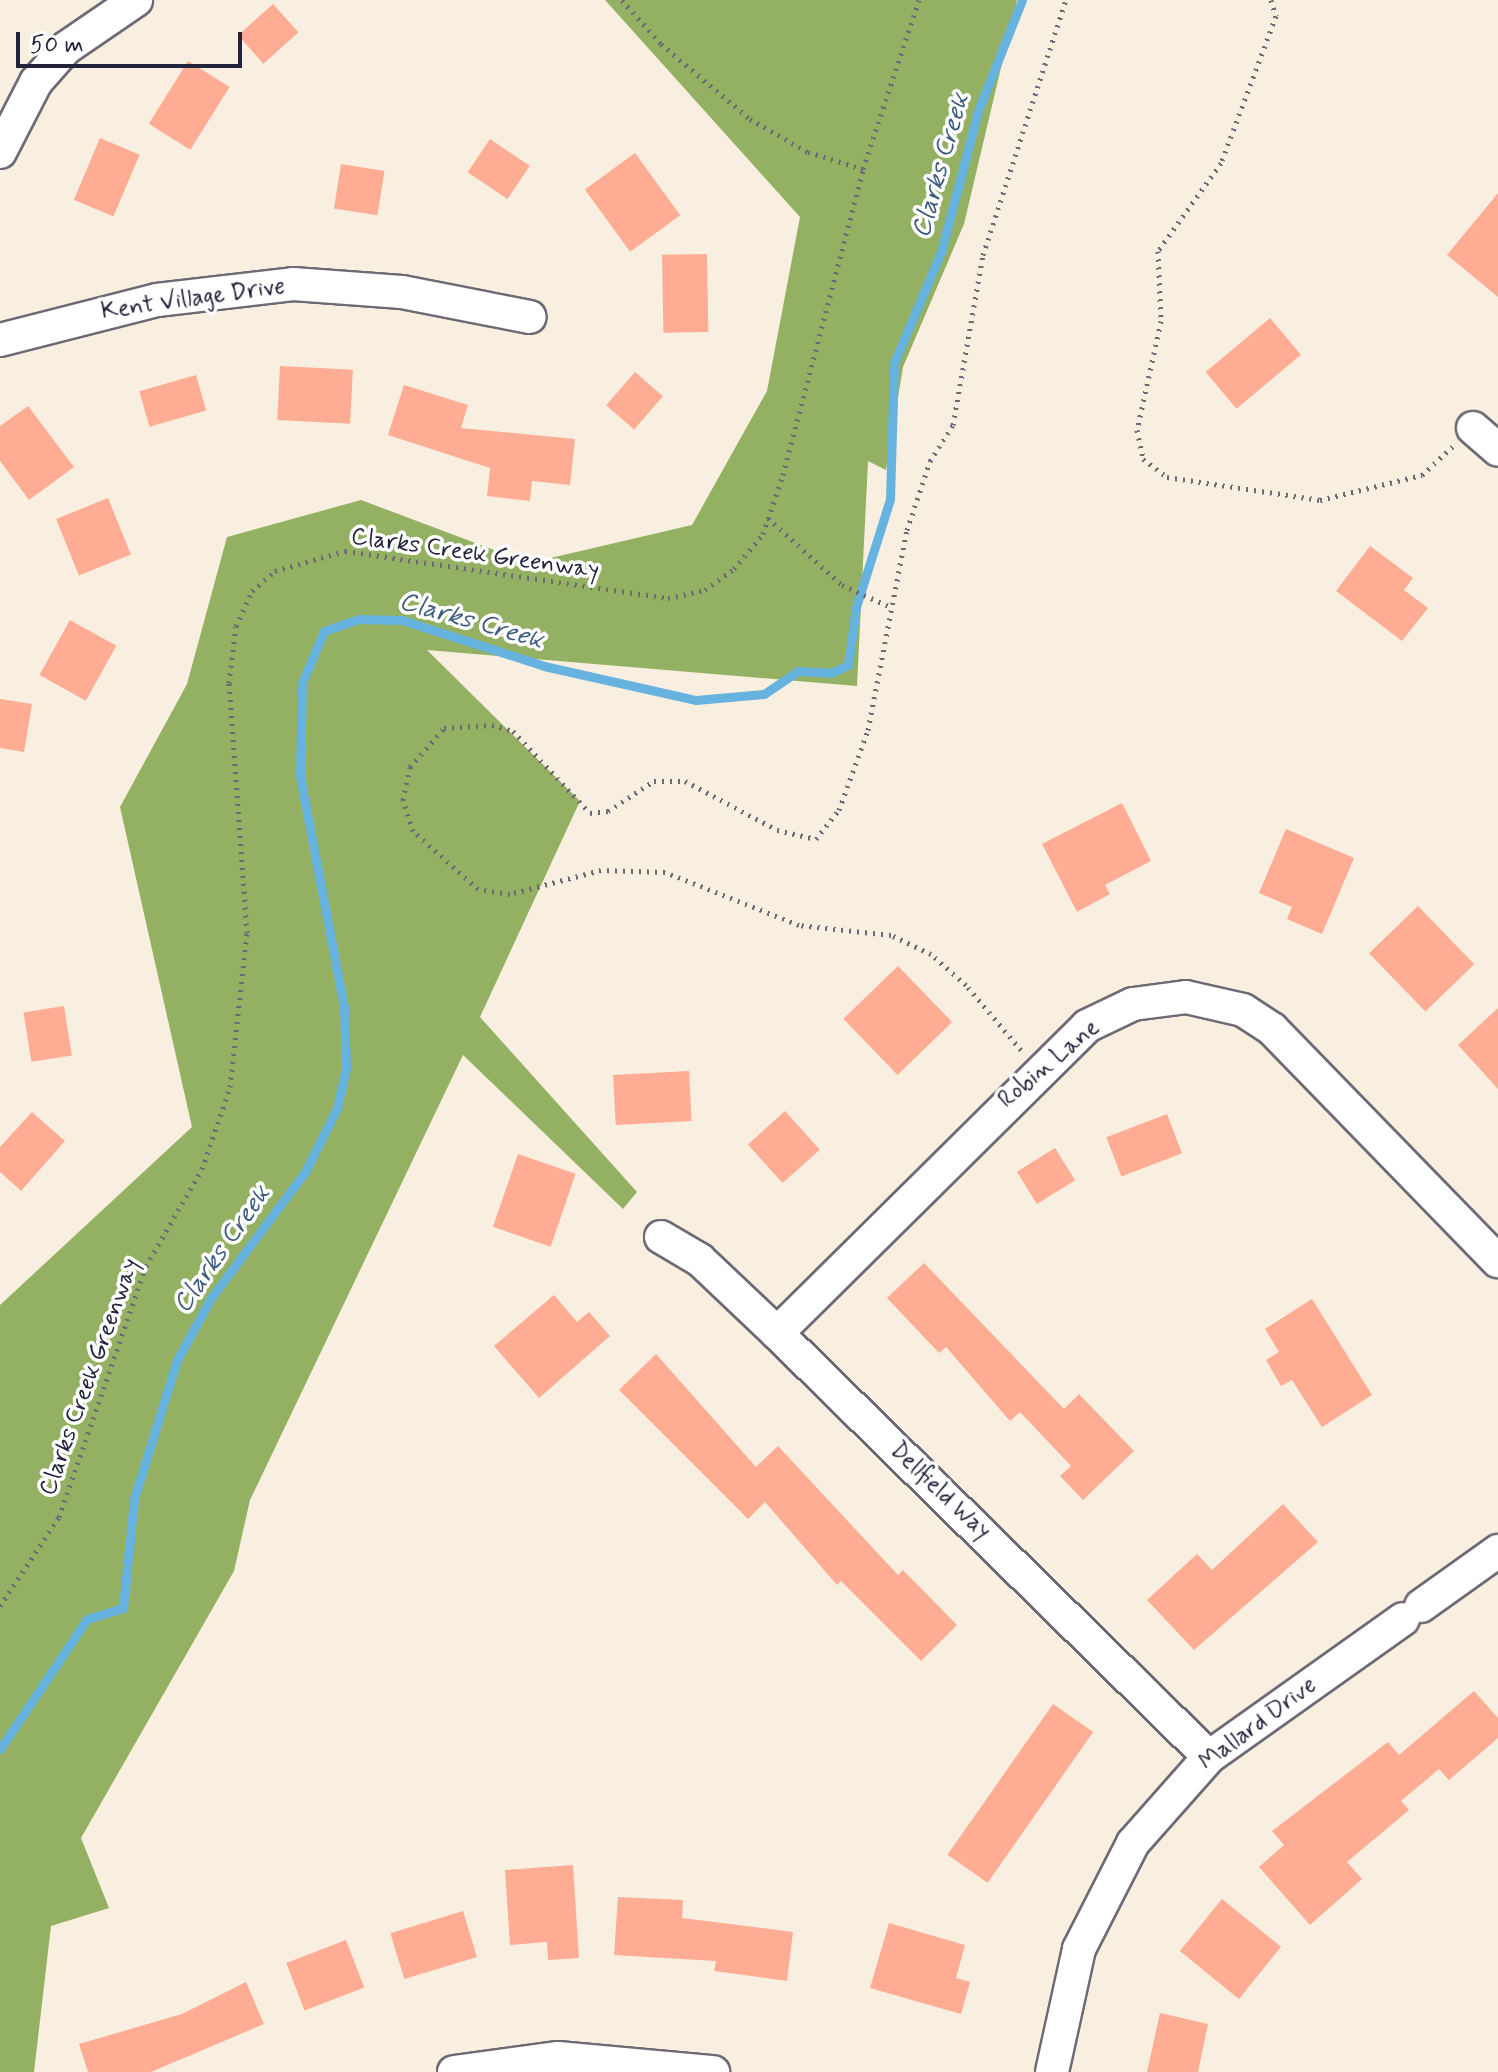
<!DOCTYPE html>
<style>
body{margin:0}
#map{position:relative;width:1498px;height:2072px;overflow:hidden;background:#f9efe0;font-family:Mynerve,sans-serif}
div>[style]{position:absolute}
.forest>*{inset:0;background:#94b062}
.stream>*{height:9px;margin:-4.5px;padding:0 4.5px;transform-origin:4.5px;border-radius:4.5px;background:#66b3e0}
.building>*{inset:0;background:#feac94;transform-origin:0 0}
.path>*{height:5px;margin-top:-2.5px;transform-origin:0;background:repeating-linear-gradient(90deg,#6d6a75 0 2px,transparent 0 8px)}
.roads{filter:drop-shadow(2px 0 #6d6a75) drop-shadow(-2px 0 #6d6a75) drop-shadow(0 2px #6d6a75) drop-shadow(0 -2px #6d6a75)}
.street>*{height:32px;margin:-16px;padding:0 16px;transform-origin:16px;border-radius:16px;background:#fff}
span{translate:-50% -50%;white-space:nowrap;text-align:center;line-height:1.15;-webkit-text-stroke:7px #fff;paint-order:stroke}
.street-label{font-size:24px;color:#22223b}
.water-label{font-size:26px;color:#3d5c7d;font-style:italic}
.scale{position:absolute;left:16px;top:32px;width:226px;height:36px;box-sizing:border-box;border:4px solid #22223b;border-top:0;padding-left:10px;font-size:24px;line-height:28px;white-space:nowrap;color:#22223b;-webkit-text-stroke:6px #fff;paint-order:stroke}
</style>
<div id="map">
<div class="forest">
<div style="clip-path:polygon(605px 0,1017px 0,964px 224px,903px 367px,886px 470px,868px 461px,857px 686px,427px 650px,580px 801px,480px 1017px,637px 1192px,623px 1209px,463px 1055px,250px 1500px,234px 1571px,81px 1838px,109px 1908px,51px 1926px,34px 2072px,0 2072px,0 1305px,192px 1127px,120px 807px,187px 684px,227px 537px,361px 500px,529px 563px,692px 525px,767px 391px,800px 217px)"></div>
</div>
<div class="stream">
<div style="left:0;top:1749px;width:156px;rotate:-56.2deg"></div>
<div style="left:87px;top:1619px;width:38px;rotate:-17deg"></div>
<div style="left:123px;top:1608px;width:110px;rotate:-84.2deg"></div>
<div style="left:134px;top:1499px;width:145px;rotate:-72.8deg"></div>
<div style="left:177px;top:1360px;width:71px;rotate:-61.3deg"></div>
<div style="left:211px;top:1298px;width:157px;rotate:-53.3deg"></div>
<div style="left:305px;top:1172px;width:72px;rotate:-63.4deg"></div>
<div style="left:337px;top:1108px;width:41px;rotate:-77.3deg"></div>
<div style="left:346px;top:1068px;width:61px;rotate:-91.9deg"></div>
<div style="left:344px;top:1007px;width:234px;rotate:-100.8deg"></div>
<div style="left:300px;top:777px;width:94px;rotate:-88.8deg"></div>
<div style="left:302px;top:683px;width:56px;rotate:-67.1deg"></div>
<div style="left:324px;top:631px;width:37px;rotate:-19deg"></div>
<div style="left:359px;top:619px;width:43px;rotate:1.3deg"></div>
<div style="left:402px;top:620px;width:149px;rotate:17.9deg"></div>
<div style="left:544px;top:666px;width:156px;rotate:12.6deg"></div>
<div style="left:696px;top:700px;width:68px;rotate:-5deg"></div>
<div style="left:764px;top:694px;width:41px;rotate:-34.1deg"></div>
<div style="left:798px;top:671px;width:33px;rotate:3deg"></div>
<div style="left:831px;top:673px;width:19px;rotate:-25deg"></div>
<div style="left:848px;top:665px;width:59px;rotate:-82.1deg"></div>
<div style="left:856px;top:607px;width:113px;rotate:-72.5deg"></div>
<div style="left:890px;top:499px;width:136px;rotate:-88.3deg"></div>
<div style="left:894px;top:363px;width:121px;rotate:-67.1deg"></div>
<div style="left:941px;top:252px;width:146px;rotate:-75.3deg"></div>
<div style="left:978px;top:111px;width:119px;rotate:-68.4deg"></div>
</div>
<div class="building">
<div style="left:273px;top:4px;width:38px;height:47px;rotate:48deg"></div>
<div style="left:188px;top:61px;width:49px;height:74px;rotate:32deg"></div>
<div style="left:100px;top:138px;width:43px;height:67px;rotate:23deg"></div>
<div style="left:490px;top:139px;width:48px;height:40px;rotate:34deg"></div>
<div style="left:635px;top:153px;width:77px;height:62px;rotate:54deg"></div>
<div style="left:341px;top:164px;width:44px;height:45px;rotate:9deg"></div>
<div style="clip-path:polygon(1498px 193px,1498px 297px,1447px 255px)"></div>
<div style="left:707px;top:254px;width:78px;height:45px;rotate:89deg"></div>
<div style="left:1270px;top:318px;width:48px;height:84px;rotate:50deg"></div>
<div style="left:280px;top:366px;width:73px;height:54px;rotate:3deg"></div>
<div style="left:635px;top:372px;width:37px;height:44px;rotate:41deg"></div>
<div style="left:196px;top:375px;width:37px;height:59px;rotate:74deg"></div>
<div style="clip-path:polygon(404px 385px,468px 405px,461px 428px,575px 439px,570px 485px,532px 481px,530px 501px,487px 496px,490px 468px,388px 435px)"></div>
<div style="clip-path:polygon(28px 406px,74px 467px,29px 500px,0 461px,0 426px)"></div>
<div style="left:108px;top:498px;width:61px;height:56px;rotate:68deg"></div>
<div style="clip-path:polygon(1370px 546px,1413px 578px,1404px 590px,1428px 608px,1402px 641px,1336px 591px)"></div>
<div style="left:70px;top:620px;width:53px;height:63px;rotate:29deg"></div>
<div style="clip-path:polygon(0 699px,32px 704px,24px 752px,0 748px)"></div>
<div style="clip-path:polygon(1122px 803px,1151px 861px,1105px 885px,1110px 894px,1077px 912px,1042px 844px)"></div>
<div style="clip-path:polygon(1286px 829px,1354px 858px,1322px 934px,1287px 919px,1292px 907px,1259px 893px)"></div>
<div style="left:1418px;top:906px;width:81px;height:68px;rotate:46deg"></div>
<div style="left:898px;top:966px;width:78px;height:76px;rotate:46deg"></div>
<div style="left:64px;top:1006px;width:50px;height:41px;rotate:81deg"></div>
<div style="clip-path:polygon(1498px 1008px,1498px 1089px,1458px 1045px)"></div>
<div style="left:689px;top:1071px;width:50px;height:76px;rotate:87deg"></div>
<div style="left:785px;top:1111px;width:52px;height:50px;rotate:48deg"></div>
<div style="clip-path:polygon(32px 1112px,65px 1141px,21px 1191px,0 1172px,0 1147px)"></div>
<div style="left:1167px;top:1114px;width:42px;height:65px;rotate:69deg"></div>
<div style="left:1055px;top:1148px;width:38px;height:45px;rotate:58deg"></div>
<div style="left:518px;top:1154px;width:61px;height:77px;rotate:19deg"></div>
<div style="clip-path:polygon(924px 1263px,1064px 1409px,1079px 1394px,1134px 1451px,1083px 1500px,1060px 1476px,1071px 1466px,1020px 1412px,1010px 1421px,946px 1347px,939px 1353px,887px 1298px)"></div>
<div style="clip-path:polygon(554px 1295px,577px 1322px,589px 1312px,610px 1336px,539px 1398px,494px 1346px)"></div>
<div style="clip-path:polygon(1312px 1299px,1372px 1395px,1322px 1427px,1292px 1380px,1281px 1386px,1266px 1360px,1279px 1352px,1265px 1329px)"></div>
<div style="clip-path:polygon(656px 1354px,756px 1467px,778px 1446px,898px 1575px,903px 1570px,957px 1625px,921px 1661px,841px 1581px,837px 1585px,765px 1502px,748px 1519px,619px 1390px)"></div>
<div style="clip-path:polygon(1283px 1504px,1318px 1542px,1194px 1650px,1147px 1600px,1197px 1554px,1212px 1570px)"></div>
<div style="clip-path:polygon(1474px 1691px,1498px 1718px,1498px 1738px,1449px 1780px,1439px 1769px,1401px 1801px,1409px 1810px,1347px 1862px,1362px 1879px,1310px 1925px,1259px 1867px,1284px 1845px,1272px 1831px,1388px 1742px,1399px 1755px)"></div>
<div style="left:1053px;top:1704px;width:49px;height:184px;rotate:35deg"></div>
<div style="clip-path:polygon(573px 1865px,579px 1958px,548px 1960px,547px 1942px,510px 1945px,505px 1870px)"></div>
<div style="clip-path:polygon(618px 1897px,683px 1900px,682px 1918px,793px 1932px,787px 1981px,714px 1971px,716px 1961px,614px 1955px)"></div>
<div style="left:1222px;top:1899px;width:76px;height:67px;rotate:39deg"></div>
<div style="left:463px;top:1911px;width:48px;height:76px;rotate:73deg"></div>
<div style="clip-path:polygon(889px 1923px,965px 1945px,956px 1978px,970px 1982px,961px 2014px,870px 1988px)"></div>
<div style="left:346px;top:1940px;width:51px;height:64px;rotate:69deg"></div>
<div style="clip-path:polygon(246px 1982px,264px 2024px,151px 2072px,88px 2072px,79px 2044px,182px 2014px)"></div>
<div style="clip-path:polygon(1160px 2013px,1208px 2024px,1198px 2072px,1147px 2072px)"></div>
</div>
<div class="path">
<div style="left:622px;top:0;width:59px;rotate:48.4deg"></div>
<div style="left:661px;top:44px;width:116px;rotate:40.1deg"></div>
<div style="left:750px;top:119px;width:67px;rotate:29.6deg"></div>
<div style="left:808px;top:152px;width:58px;rotate:17.2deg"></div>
<div style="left:1271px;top:0;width:17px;rotate:73deg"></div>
<div style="left:1276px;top:16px;width:157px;rotate:110.5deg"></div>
<div style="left:1221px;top:163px;width:108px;rotate:125.6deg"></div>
<div style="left:1158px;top:251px;width:70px;rotate:87.5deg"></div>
<div style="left:1161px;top:321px;width:112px;rotate:102.4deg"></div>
<div style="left:1137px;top:430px;width:30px;rotate:78deg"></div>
<div style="left:1143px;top:459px;width:30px;rotate:37deg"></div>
<div style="left:1167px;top:477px;width:155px;rotate:8.5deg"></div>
<div style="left:1320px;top:500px;width:105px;rotate:-13.8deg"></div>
<div style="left:1422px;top:475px;width:42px;rotate:-43.1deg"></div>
<div style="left:768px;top:518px;width:100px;rotate:42.2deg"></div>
<div style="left:842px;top:585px;width:54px;rotate:24.2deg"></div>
<div style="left:1021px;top:1050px;width:85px;rotate:-130.2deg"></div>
<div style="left:966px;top:985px;width:47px;rotate:-138.5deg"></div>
<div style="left:931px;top:954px;width:44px;rotate:-154.6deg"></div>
<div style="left:891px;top:935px;width:93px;rotate:-173.8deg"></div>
<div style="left:799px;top:925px;width:144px;rotate:-158.4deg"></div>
<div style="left:665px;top:872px;width:64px;rotate:-178.2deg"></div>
<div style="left:601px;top:870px;width:94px;rotate:165.2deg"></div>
<div style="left:510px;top:894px;width:32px;rotate:-171deg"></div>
<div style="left:478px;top:889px;width:87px;rotate:-138.3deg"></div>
<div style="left:413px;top:831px;width:33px;rotate:-108deg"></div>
<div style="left:403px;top:800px;width:34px;rotate:-78deg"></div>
<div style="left:410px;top:767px;width:52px;rotate:-48.9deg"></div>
<div style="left:444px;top:728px;width:48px;rotate:-3.6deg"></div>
<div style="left:492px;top:725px;width:22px;rotate:16deg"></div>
<div style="left:513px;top:731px;width:112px;rotate:46.8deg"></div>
<div style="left:590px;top:813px;width:18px;rotate:-6deg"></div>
<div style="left:608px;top:811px;width:55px;rotate:-33.1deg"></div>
<div style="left:654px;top:781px;width:31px"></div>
<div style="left:685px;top:781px;width:104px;rotate:28deg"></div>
<div style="left:777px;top:830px;width:40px;rotate:13deg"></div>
<div style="left:816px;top:839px;width:37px;rotate:-52deg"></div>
<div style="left:839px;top:810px;width:85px;rotate:-70.1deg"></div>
<div style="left:868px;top:730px;width:204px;rotate:-79deg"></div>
<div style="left:907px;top:530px;width:73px;rotate:-71.6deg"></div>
<div style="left:930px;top:461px;width:43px;rotate:-57.4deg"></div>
<div style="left:953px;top:425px;width:173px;rotate:-80deg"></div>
<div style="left:983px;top:255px;width:268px;rotate:-72deg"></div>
<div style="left:0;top:1606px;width:107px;rotate:-56.5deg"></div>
<div style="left:59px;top:1517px;width:266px;rotate:-70.9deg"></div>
<div style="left:146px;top:1266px;width:112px;rotate:-60deg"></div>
<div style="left:202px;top:1169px;width:87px;rotate:-71.1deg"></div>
<div style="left:230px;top:1087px;width:155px;rotate:-83.7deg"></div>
<div style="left:247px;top:933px;width:251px;rotate:-94.1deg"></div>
<div style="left:229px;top:683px;width:57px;rotate:-83deg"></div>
<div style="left:236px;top:626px;width:38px;rotate:-65deg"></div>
<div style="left:252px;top:591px;width:30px;rotate:-41deg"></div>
<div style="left:275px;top:571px;width:73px;rotate:-15.9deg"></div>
<div style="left:345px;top:551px;width:326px;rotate:8.3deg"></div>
<div style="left:668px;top:598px;width:38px;rotate:-12deg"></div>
<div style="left:705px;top:590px;width:36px;rotate:-36deg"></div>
<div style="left:734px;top:569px;width:45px;rotate:-50.4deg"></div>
<div style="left:763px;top:534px;width:62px;rotate:-71.3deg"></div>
<div style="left:783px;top:475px;width:316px;rotate:-75.3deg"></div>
<div style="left:863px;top:169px;width:178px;rotate:-71.7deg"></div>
</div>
<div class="roads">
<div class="street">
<div style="left:0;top:152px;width:79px;rotate:-62.8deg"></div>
<div style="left:36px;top:82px;width:45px;rotate:-48.6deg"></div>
<div style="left:66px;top:48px;width:85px;rotate:-34.4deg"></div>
<div style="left:0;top:340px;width:162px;rotate:-14.3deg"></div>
<div style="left:157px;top:300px;width:137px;rotate:-6.7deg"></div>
<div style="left:293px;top:284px;width:109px;rotate:4.2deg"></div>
<div style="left:402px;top:292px;width:130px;rotate:11.1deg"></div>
<div style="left:1473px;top:428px;width:33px;rotate:41deg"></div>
<div style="left:661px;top:1237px;width:45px;rotate:30.5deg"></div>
<div style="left:700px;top:1260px;width:106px;rotate:43.5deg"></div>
<div style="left:777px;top:1333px;width:605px;rotate:44.46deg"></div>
<div style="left:777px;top:1333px;width:436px;rotate:-44.7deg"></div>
<div style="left:1087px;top:1026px;width:51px;rotate:-25.6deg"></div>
<div style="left:1133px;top:1004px;width:53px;rotate:-7.5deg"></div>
<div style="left:1186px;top:997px;width:58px;rotate:12.8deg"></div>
<div style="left:1243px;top:1010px;width:35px;rotate:33deg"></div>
<div style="left:1272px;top:1029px;width:324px;rotate:45.8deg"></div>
<div style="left:1421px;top:1606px;width:95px;rotate:-35.5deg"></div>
<div style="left:454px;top:2072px;width:105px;rotate:-7.7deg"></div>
<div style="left:558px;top:2058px;width:156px;rotate:5.2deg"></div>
<div style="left:1052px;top:2072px;width:126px;rotate:-77.6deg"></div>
<div style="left:1079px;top:1949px;width:119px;rotate:-63deg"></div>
<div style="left:1133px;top:1843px;width:115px;rotate:-48.5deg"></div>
<div style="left:1209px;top:1757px;width:238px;rotate:-35.4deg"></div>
</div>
</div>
<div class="street-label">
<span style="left:193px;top:299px;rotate:-8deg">Kent Village Drive</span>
<span style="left:475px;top:554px;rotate:8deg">Clarks Creek Greenway</span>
<span style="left:1049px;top:1064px;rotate:-40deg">Robin Lane</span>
<span style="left:90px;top:1377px;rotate:-70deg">Clarks Creek Greenway</span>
<span style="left:940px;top:1491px;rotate:44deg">Dellfield Way</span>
<span style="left:1258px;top:1724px;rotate:-37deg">Mallard Drive</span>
</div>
<div class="water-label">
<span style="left:942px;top:166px;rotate:-74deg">Clarks Creek</span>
<span style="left:471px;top:622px;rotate:16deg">Clarks Creek</span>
<span style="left:223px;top:1250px;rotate:-55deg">Clarks Creek</span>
</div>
<div class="scale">50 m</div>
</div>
